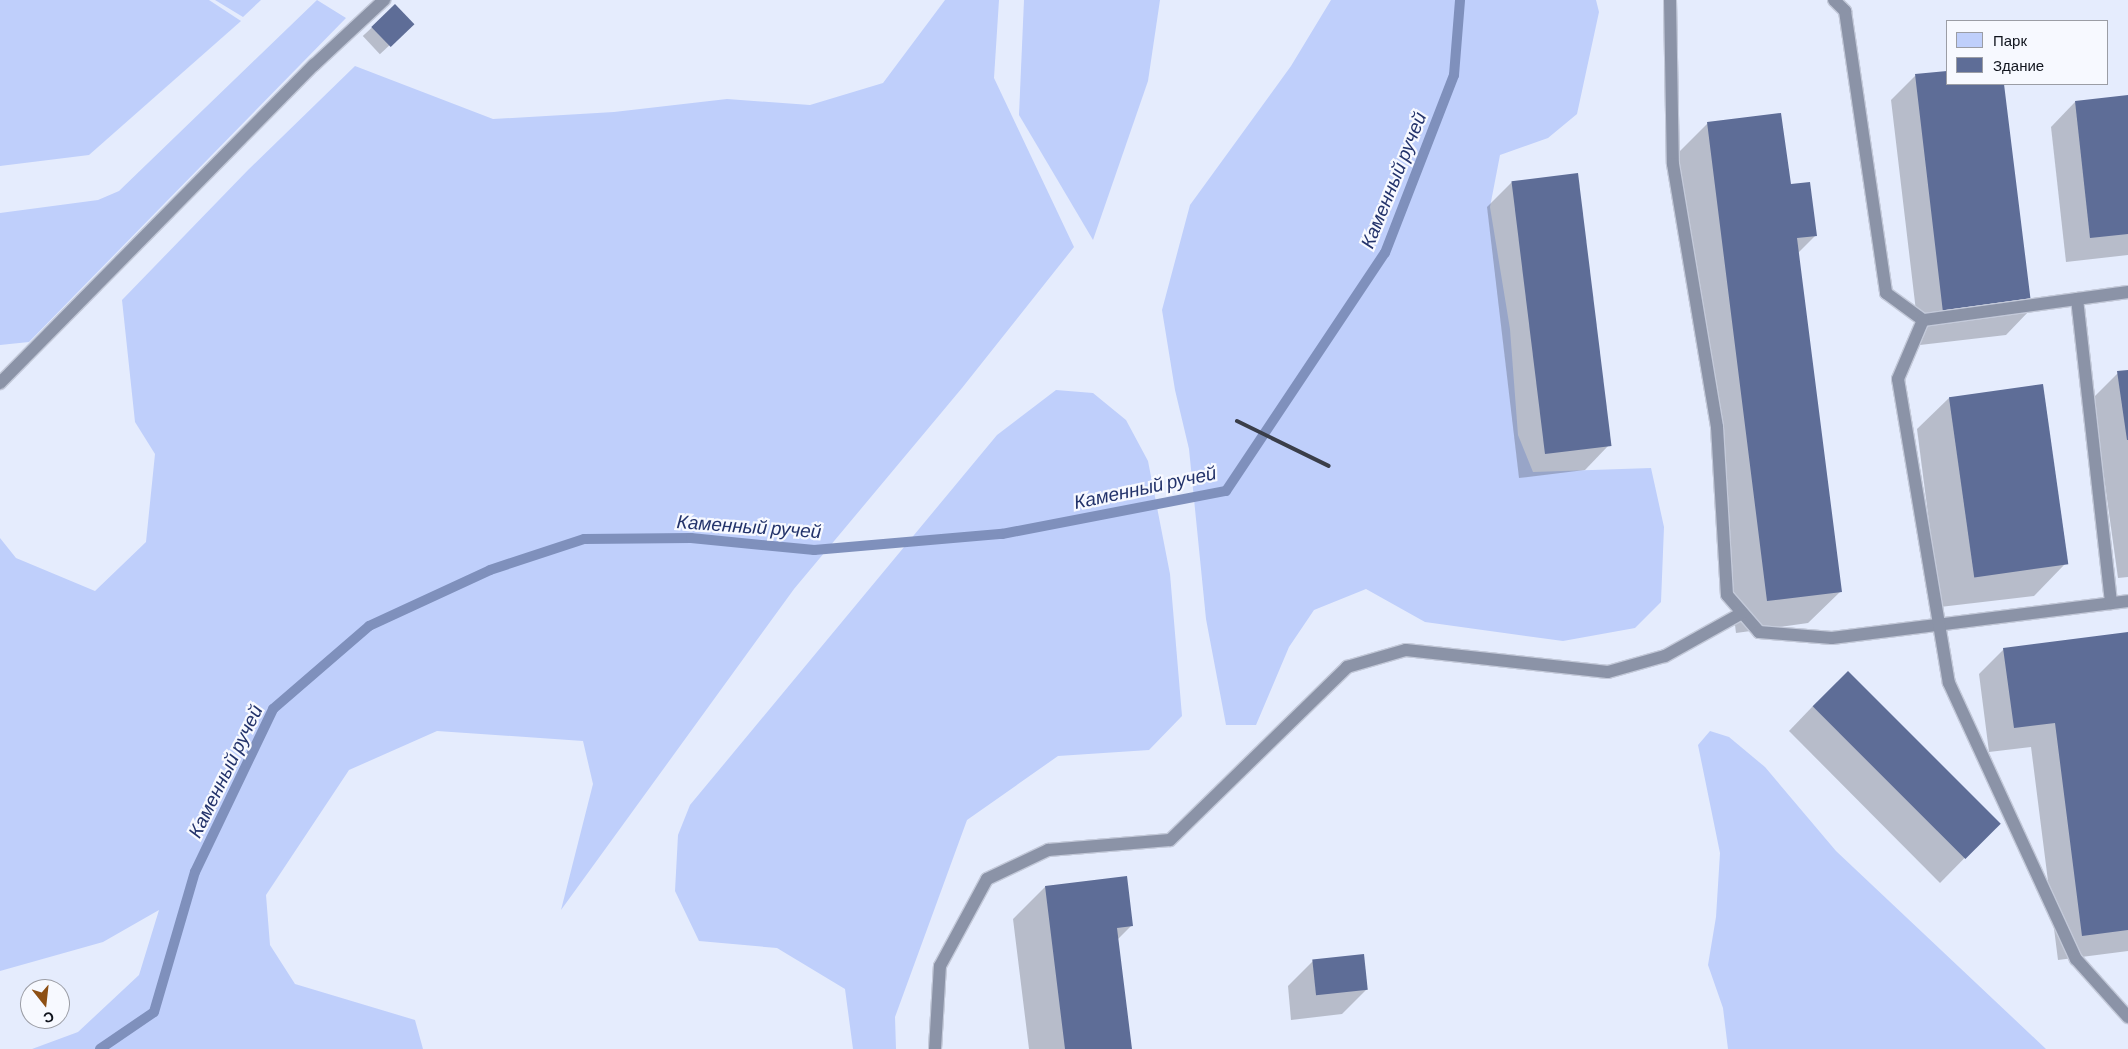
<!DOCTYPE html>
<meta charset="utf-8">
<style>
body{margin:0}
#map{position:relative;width:2128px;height:1049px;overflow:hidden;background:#e5ecfd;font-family:Barlow,sans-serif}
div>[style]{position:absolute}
.green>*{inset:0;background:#bfcffb}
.shadow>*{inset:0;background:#0003;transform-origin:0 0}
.stream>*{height:10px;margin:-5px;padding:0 5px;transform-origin:5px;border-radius:5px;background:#7f90bc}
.building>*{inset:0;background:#5e6d97;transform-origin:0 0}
.roads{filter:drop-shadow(1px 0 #c3c9d9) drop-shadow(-1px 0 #c3c9d9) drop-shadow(0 1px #c3c9d9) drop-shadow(0 -1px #c3c9d9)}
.service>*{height:12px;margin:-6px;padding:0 6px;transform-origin:6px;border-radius:6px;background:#8b93a7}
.rail>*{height:4px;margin:-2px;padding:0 2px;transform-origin:2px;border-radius:2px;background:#3a3e49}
span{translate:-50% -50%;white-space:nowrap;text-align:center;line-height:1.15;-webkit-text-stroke:4.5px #f7f9ff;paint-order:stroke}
.water-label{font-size:19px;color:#23336b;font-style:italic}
.legend{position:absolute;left:1946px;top:20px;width:162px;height:65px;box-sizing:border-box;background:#f7f9ff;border:1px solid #9b9da5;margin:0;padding:6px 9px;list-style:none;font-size:15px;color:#10141d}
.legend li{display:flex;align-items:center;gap:10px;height:25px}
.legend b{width:25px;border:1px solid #9b9da5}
.north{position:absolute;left:20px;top:979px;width:50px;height:50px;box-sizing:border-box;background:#f7f9ff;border:1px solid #9b9da5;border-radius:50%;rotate:164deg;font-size:14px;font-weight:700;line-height:20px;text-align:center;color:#10141d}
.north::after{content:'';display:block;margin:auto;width:18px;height:22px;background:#8e5014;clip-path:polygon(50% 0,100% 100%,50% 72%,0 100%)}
</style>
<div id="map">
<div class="green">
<div style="clip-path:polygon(0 0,209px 0,241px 21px,89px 155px,0 166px)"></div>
<div style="clip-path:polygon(215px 0,261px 0,243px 17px)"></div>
<div style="clip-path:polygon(317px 0,346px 18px,29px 342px,0 345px,0 213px,98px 200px,119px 191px)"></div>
<div style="clip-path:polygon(945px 0,999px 0,994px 78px,1074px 247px,962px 388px,794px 589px,561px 910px,593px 784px,583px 741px,437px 731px,349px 770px,266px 895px,270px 945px,295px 984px,415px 1020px,423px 1049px,32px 1049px,78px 1032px,139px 975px,159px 910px,103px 942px,0 971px,0 538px,16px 558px,95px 591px,146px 542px,155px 454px,135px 422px,122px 300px,249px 169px,355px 66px,493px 119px,614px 112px,727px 99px,810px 105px,883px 83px)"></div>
<div style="clip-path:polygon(1024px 0,1160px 0,1148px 81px,1093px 240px,1019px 115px)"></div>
<div style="clip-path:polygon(1331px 0,1596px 0,1599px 12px,1577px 114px,1548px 138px,1500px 155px,1490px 207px,1510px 329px,1518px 435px,1533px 472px,1651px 468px,1664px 527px,1661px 602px,1635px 628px,1563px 641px,1425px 622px,1366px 589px,1314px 610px,1289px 647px,1256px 725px,1226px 725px,1206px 619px,1189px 449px,1175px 390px,1162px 310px,1190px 205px,1291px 66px)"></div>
<div style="clip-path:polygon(1056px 390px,1093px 393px,1126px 420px,1148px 461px,1170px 574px,1182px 716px,1149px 750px,1058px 756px,967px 820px,895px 1017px,896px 1049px,853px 1049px,845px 989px,777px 948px,699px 941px,675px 891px,678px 835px,690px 805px,997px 435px)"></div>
<div style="clip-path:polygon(1710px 731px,1729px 737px,1765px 767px,1836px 851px,2046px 1049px,1728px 1049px,1723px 1008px,1708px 965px,1716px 917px,1720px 853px,1698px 745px)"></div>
</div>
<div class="shadow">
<div style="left:395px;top:6px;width:25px;height:44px;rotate:47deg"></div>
<div style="clip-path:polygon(1915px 76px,1947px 84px,2003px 84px,2030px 310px,2006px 335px,1920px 345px,1891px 100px)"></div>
<div style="clip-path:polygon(2128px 96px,2128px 255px,2066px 262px,2051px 127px,2075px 102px)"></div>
<div style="clip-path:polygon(1708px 123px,1789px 186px,1816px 235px,1798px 253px,1840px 592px,1808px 623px,1736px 633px,1676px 155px)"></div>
<div style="clip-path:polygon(1512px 182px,1609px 445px,1585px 470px,1519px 478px,1487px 207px)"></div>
<div style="clip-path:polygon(2128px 371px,2128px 577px,2118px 578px,2093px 398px,2118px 373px)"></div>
<div style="clip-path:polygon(1949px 398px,2065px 564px,2034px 596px,1940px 607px,1917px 429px)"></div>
<div style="clip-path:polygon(2128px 634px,2128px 951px,2058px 960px,2031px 747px,1989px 752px,1979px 674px,2004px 649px)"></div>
<div style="clip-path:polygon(1813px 706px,1998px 824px,1940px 883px,1789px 731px)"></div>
<div style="clip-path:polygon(1126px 877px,1132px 925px,1117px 940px,1131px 1049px,1029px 1049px,1013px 919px,1045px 887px)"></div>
<div style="clip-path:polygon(1313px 961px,1367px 989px,1342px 1014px,1291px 1020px,1288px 986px)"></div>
</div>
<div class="stream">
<div style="left:100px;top:1049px;width:65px;rotate:-34.4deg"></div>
<div style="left:154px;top:1012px;width:146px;rotate:-73.7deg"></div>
<div style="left:195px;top:872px;width:181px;rotate:-64.4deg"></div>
<div style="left:273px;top:709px;width:127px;rotate:-40.8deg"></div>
<div style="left:369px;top:626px;width:133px;rotate:-24.8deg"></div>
<div style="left:490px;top:570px;width:99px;rotate:-18.3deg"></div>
<div style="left:584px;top:539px;width:107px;rotate:-0.5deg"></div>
<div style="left:691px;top:538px;width:124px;rotate:5.6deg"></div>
<div style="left:814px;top:550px;width:189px;rotate:-4.9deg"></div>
<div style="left:1002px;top:534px;width:228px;rotate:-10.9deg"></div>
<div style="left:1226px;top:491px;width:286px;rotate:-56.3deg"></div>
<div style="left:1385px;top:253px;width:191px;rotate:-68.8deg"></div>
<div style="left:1454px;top:75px;width:75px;rotate:-85.4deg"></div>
</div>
<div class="building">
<div style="left:395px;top:4px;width:28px;height:33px;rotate:46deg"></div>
<div style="clip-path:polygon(1947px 71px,1947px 84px,2004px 84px,2032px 311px,1944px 321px,1915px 74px)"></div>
<div style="clip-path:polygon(2128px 95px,2128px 234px,2090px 238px,2075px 101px)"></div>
<div style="clip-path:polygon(1781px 113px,1791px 184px,1810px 182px,1817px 236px,1797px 238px,1842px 592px,1767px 601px,1707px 122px)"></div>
<div style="left:1578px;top:173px;width:275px;height:67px;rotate:83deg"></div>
<div style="clip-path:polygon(2128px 370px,2128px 440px,2127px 440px,2117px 371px)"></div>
<div style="left:2043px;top:384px;width:182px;height:95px;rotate:82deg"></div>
<div style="clip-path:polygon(2128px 632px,2128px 930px,2082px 936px,2055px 723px,2014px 728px,2003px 648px)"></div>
<div style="left:1848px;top:671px;width:216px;height:50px;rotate:45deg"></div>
<div style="clip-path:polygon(1127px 876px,1133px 926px,1117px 928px,1132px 1049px,1065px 1049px,1045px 886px)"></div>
<div style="left:1364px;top:954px;width:36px;height:52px;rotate:84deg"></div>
</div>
<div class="roads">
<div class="service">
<div style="left:1670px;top:0;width:164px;rotate:89deg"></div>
<div style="left:1673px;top:164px;width:267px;rotate:80.5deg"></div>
<div style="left:1717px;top:427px;width:168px;rotate:86.6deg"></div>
<div style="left:1727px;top:595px;width:49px;rotate:49.1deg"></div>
<div style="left:1759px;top:632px;width:73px;rotate:4.7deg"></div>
<div style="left:1832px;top:638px;width:298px;rotate:-7.1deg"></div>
<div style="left:1834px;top:0;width:16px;rotate:45deg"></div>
<div style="left:1845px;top:11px;width:285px;rotate:81.7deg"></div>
<div style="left:1886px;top:293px;width:46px;rotate:36.1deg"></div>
<div style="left:2128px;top:292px;width:207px;rotate:172.2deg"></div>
<div style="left:1923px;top:320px;width:64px;rotate:113deg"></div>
<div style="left:1898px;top:379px;width:308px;rotate:80.5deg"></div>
<div style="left:1949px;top:683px;width:304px;rotate:65.3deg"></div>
<div style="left:2076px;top:959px;width:78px;rotate:48.1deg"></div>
<div style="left:2077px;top:299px;width:306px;rotate:83.6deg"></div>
<div style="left:0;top:383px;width:447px;rotate:-45.4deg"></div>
<div style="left:314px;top:65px;width:96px;rotate:-42.9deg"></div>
<div style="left:935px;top:1049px;width:83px;rotate:-86.6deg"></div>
<div style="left:940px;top:966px;width:99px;rotate:-61.6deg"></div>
<div style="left:987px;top:879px;width:68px;rotate:-25.4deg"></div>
<div style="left:1048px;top:850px;width:122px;rotate:-4.7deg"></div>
<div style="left:1170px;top:840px;width:248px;rotate:-44.3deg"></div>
<div style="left:1347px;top:667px;width:61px;rotate:-16.1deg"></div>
<div style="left:1406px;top:650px;width:203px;rotate:6.2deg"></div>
<div style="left:1608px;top:672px;width:59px;rotate:-15.7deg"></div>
<div style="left:1665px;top:656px;width:88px;rotate:-29.2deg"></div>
</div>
</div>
<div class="rail">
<div style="left:1237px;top:421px;width:102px;rotate:26.1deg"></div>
</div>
<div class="water-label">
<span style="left:1393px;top:180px;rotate:-68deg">Каменный ручей</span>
<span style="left:1145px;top:487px;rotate:-12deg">Каменный ручей</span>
<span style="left:749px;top:526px;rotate:4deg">Каменный ручей</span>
<span style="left:225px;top:771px;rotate:-64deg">Каменный ручей</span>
</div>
<ul class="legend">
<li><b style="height:14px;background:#bfcffb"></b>Парк</li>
<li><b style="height:14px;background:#5e6d97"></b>Здание</li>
</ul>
<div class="north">С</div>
</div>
